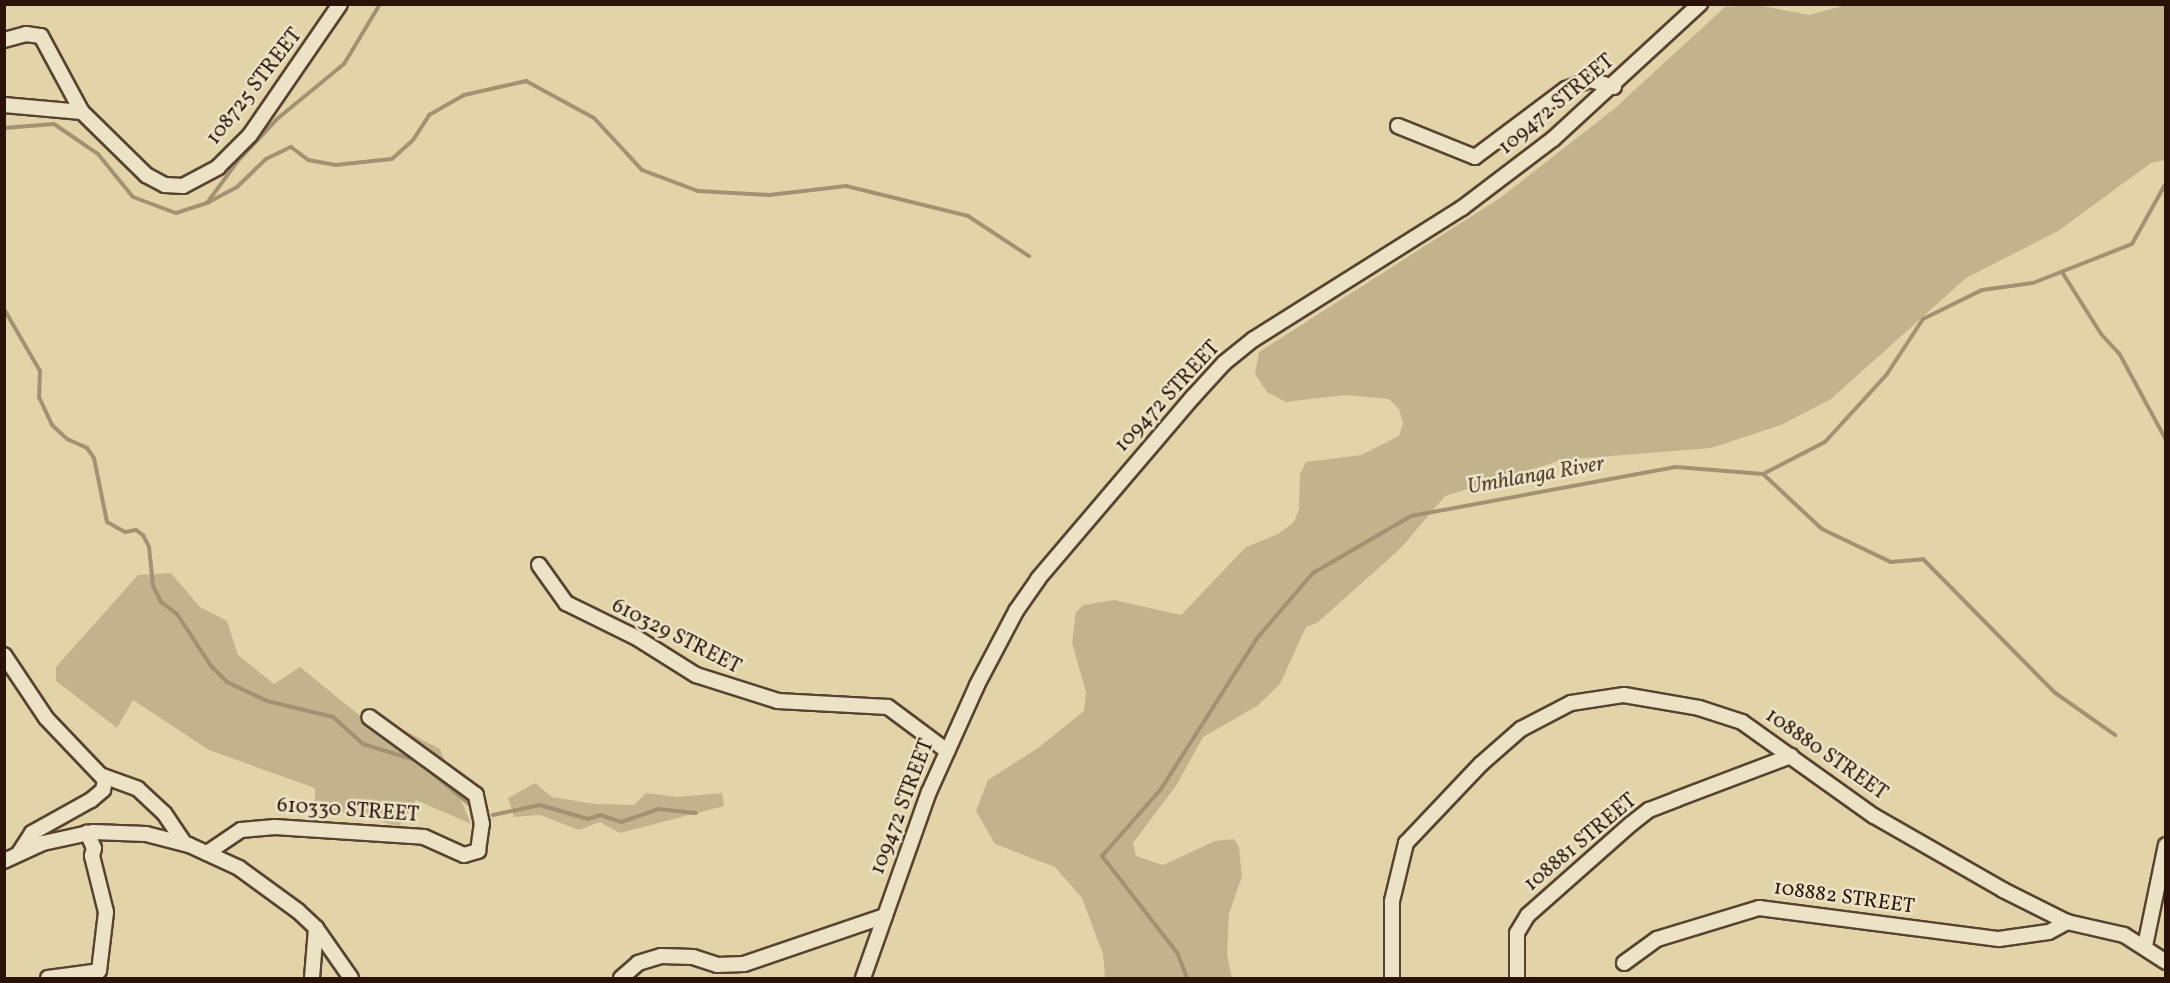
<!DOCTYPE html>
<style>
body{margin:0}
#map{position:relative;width:2170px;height:983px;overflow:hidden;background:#e2d4a8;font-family:Vollkorn,serif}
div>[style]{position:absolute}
.green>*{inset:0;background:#c3b38d}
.stream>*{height:4px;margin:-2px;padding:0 2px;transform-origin:2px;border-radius:2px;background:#a39272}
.roads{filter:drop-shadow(2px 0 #584230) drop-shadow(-2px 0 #584230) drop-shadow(0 2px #584230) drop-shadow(0 -2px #584230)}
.minor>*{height:14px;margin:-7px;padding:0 7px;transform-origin:7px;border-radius:7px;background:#ece3c6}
span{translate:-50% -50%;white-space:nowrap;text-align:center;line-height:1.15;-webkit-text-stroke:5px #ece3c6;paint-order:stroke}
.street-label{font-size:21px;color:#2a1208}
.water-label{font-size:22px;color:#5a4532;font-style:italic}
.frame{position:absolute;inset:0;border:6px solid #2a1208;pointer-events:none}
</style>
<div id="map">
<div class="green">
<div style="clip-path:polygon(1850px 4px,2165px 5px,2165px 160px,2151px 163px,2058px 231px,1966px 278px,1831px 399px,1781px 425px,1711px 448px,1562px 460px,1445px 496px,1400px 549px,1317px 623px,1306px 627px,1280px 684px,1257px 706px,1203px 737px,1176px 786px,1133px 843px,1136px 856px,1163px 865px,1215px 841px,1234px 839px,1239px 847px,1242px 876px,1229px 914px,1227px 954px,1232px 978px,1105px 978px,1103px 954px,1082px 898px,1055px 867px,995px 844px,976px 811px,988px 780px,1038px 748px,1084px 711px,1086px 692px,1072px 643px,1076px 612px,1083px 605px,1114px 600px,1181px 615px,1246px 547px,1278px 534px,1294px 522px,1299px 509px,1300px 474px,1306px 462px,1361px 455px,1399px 436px,1403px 423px,1399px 409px,1389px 399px,1345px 395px,1286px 402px,1267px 392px,1255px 374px,1259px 352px,1500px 198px,1614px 109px,1725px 7px,1758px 5px,1809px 15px)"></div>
<div style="clip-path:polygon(171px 573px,200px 607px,227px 621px,238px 655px,274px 684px,300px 667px,364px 719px,388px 722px,440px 749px,471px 824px,416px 800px,399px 826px,322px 807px,315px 817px,315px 788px,209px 750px,133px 700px,117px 728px,56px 681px,56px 667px,138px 575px)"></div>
<div style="clip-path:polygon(535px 783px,552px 797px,595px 804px,634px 805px,646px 793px,677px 797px,722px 793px,724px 806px,620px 833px,600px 822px,579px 830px,540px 815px,514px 817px,508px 798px)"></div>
</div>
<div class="stream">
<div style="left:4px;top:128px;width:50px;rotate:-4.6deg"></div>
<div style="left:54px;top:124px;width:53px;rotate:34.3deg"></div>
<div style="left:98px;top:154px;width:55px;rotate:50.9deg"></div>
<div style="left:133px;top:197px;width:46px;rotate:20.4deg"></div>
<div style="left:176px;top:213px;width:33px;rotate:-18deg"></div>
<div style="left:207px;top:203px;width:51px;rotate:-53.8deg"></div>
<div style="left:237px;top:162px;width:59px;rotate:-47.1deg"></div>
<div style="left:277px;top:119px;width:87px;rotate:-39.4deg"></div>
<div style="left:344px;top:64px;width:70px;rotate:-59deg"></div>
<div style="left:207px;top:203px;width:34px;rotate:-28deg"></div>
<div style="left:237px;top:187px;width:40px;rotate:-44deg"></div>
<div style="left:266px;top:159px;width:28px;rotate:-26deg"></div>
<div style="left:291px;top:147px;width:21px;rotate:37deg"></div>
<div style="left:308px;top:160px;width:27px;rotate:10deg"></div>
<div style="left:335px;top:165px;width:57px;rotate:-6deg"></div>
<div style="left:392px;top:159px;width:28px;rotate:-42deg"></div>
<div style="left:413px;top:140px;width:30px;rotate:-57deg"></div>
<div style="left:429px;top:115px;width:40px;rotate:-29.7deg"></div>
<div style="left:464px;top:95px;width:64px;rotate:-12.7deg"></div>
<div style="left:526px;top:81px;width:77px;rotate:28.6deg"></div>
<div style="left:594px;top:118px;width:71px;rotate:47.3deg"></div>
<div style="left:642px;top:170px;width:60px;rotate:20.6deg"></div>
<div style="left:698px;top:191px;width:71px;rotate:3.2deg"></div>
<div style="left:769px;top:195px;width:78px;rotate:-6.7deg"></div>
<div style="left:846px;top:186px;width:126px;rotate:13.8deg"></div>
<div style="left:968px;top:216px;width:73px;rotate:33.3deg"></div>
<div style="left:2062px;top:272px;width:73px;rotate:57.8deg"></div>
<div style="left:2101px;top:334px;width:26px;rotate:47deg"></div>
<div style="left:2119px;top:353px;width:99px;rotate:61.6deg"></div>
<div style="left:4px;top:309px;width:72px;rotate:59.9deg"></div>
<div style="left:40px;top:371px;width:26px;rotate:92deg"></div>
<div style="left:39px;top:397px;width:31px;rotate:65deg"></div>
<div style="left:52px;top:425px;width:21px;rotate:43deg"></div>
<div style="left:67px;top:439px;width:22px;rotate:24deg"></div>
<div style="left:87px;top:448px;width:12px;rotate:55deg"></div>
<div style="left:94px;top:458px;width:65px;rotate:78.5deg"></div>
<div style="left:107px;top:522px;width:21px;rotate:29deg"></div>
<div style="left:125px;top:532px;width:11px;rotate:-10deg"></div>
<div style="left:136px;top:530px;width:9px;rotate:36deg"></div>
<div style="left:143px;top:535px;width:13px;rotate:63deg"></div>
<div style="left:149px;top:547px;width:39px;rotate:84deg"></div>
<div style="left:153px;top:586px;width:18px;rotate:63deg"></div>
<div style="left:161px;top:602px;width:20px;rotate:37deg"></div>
<div style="left:177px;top:614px;width:62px;rotate:56.8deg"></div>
<div style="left:211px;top:666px;width:23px;rotate:45deg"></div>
<div style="left:227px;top:682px;width:44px;rotate:25.4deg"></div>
<div style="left:267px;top:701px;width:68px;rotate:13.6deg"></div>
<div style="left:333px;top:717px;width:40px;rotate:42deg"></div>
<div style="left:363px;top:744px;width:58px;rotate:17.2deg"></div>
<div style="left:418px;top:761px;width:73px;rotate:40deg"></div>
<div style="left:1763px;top:474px;width:81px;rotate:43deg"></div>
<div style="left:1822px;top:529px;width:76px;rotate:25.6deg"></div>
<div style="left:1891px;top:562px;width:32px;rotate:-5deg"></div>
<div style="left:1923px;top:559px;width:187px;rotate:45.4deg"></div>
<div style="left:2054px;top:692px;width:75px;rotate:35.2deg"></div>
<div style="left:493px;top:815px;width:48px;rotate:-12deg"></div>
<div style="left:540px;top:805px;width:50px;rotate:16.3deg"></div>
<div style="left:588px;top:819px;width:13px;rotate:-18deg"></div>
<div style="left:600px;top:815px;width:22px;rotate:18deg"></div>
<div style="left:621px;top:822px;width:39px;rotate:-19deg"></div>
<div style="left:658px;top:809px;width:38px;rotate:6deg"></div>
<div style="left:1187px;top:978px;width:26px;rotate:-111deg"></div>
<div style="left:1178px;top:954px;width:124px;rotate:-127.8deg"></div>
<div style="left:1102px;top:856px;width:89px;rotate:-48.6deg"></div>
<div style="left:1161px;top:789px;width:180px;rotate:-57.5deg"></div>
<div style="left:1258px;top:637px;width:84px;rotate:-49.3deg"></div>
<div style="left:1313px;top:573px;width:113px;rotate:-30.2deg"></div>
<div style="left:1411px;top:516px;width:269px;rotate:-10.5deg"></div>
<div style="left:1676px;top:467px;width:87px;rotate:4.6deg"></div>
<div style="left:1763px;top:474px;width:70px;rotate:-27.3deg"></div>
<div style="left:1825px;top:442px;width:92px;rotate:-47.6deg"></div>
<div style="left:1887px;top:374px;width:66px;rotate:-56.8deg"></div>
<div style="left:1923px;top:319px;width:66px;rotate:-26.2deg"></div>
<div style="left:1982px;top:290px;width:51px;rotate:-7.8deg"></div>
<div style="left:2033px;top:283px;width:106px;rotate:-21.5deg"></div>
<div style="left:2132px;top:244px;width:70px;rotate:-60.9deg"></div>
</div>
<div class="roads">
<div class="minor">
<div style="left:4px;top:40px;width:23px;rotate:-15deg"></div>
<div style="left:26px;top:34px;width:15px;rotate:8deg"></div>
<div style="left:41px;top:36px;width:86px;rotate:61.7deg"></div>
<div style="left:4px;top:105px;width:78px;rotate:5.1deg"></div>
<div style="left:82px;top:112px;width:90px;rotate:44.5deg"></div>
<div style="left:146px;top:175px;width:21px;rotate:28deg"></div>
<div style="left:165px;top:185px;width:18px;rotate:3deg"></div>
<div style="left:183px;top:186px;width:40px;rotate:-28deg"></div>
<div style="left:218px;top:167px;width:45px;rotate:-45deg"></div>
<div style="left:250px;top:135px;width:159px;rotate:-55.5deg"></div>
<div style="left:1398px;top:126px;width:83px;rotate:21.9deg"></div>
<div style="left:1475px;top:157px;width:114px;rotate:-36.8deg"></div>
<div style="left:1566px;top:89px;width:26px;rotate:-21deg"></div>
<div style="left:1590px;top:80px;width:25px;rotate:16deg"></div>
<div style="left:539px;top:565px;width:47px;rotate:54.6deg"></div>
<div style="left:566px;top:603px;width:79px;rotate:26.2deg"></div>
<div style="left:637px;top:638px;width:70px;rotate:32.1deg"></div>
<div style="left:696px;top:675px;width:86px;rotate:17.6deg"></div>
<div style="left:778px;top:701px;width:110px;rotate:3.1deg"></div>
<div style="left:888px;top:707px;width:74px;rotate:36.7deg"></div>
<div style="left:4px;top:655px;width:76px;rotate:56.3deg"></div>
<div style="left:46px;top:718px;width:86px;rotate:46.4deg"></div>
<div style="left:105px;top:780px;width:10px;rotate:101deg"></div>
<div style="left:103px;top:790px;width:16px;rotate:140deg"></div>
<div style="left:91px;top:800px;width:68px;rotate:150.8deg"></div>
<div style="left:32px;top:833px;width:24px;rotate:123deg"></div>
<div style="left:103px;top:776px;width:37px;rotate:20deg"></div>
<div style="left:138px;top:789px;width:35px;rotate:43deg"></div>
<div style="left:164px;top:813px;width:37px;rotate:56deg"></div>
<div style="left:207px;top:853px;width:41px;rotate:-34.1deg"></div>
<div style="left:241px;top:830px;width:34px;rotate:-5deg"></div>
<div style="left:275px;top:827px;width:149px;rotate:3.8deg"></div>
<div style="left:424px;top:837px;width:44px;rotate:24.2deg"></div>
<div style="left:464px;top:855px;width:15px;rotate:-16deg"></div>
<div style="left:478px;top:851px;width:27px;rotate:-82deg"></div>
<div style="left:482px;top:824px;width:30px;rotate:-102deg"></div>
<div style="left:476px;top:795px;width:132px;rotate:-143.9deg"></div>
<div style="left:4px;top:861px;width:43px;rotate:-24.8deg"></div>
<div style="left:43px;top:843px;width:51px;rotate:-12.4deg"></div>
<div style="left:93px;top:832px;width:53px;rotate:2.2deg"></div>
<div style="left:146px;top:834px;width:44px;rotate:14.3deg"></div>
<div style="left:189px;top:845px;width:55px;rotate:24.7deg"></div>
<div style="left:239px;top:868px;width:73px;rotate:36.1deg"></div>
<div style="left:298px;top:911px;width:25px;rotate:43deg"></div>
<div style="left:316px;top:928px;width:61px;rotate:55deg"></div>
<div style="left:2145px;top:946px;width:103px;rotate:-78.3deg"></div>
<div style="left:1624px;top:963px;width:41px;rotate:-36deg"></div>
<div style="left:1657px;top:939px;width:107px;rotate:-16.9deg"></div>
<div style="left:1759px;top:908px;width:242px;rotate:7.4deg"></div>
<div style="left:1999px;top:939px;width:50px;rotate:-8deg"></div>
<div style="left:2049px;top:932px;width:21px;rotate:-29deg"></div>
<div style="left:48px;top:978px;width:51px;rotate:-7.8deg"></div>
<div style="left:99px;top:971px;width:59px;rotate:-83.2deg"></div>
<div style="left:106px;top:912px;width:58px;rotate:-104deg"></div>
<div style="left:92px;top:856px;width:8px;rotate:-76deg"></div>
<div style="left:94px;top:848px;width:17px;rotate:-115deg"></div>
<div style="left:312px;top:978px;width:50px;rotate:-85.4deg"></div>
<div style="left:621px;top:978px;width:23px;rotate:-41deg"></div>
<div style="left:638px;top:963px;width:24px;rotate:-17deg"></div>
<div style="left:661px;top:956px;width:32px;rotate:2deg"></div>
<div style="left:693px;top:957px;width:25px;rotate:18deg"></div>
<div style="left:717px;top:965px;width:27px;rotate:-2deg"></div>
<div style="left:744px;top:964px;width:149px;rotate:-18.8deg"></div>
<div style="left:863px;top:978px;width:197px;rotate:-70.5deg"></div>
<div style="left:929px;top:792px;width:117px;rotate:-65.8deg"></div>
<div style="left:977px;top:685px;width:84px;rotate:-62.2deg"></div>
<div style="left:1016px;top:611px;width:39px;rotate:-55deg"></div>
<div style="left:1038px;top:579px;width:239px;rotate:-49.6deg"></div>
<div style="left:1193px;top:397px;width:46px;rotate:-47.6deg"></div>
<div style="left:1224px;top:363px;width:38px;rotate:-39deg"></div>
<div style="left:1254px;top:339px;width:246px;rotate:-32.2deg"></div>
<div style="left:1462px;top:208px;width:114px;rotate:-37.2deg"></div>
<div style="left:1553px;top:139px;width:200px;rotate:-42.6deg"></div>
<div style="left:1392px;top:978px;width:77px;rotate:-90deg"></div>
<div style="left:1392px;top:901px;width:60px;rotate:-76.4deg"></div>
<div style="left:1406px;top:843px;width:109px;rotate:-46.5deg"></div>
<div style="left:1481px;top:764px;width:53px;rotate:-41.2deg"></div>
<div style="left:1521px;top:729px;width:56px;rotate:-27.5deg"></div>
<div style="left:1571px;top:703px;width:54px;rotate:-8.6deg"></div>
<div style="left:1624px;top:695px;width:76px;rotate:9.8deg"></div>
<div style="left:1699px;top:708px;width:45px;rotate:18deg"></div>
<div style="left:1742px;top:722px;width:162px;rotate:35.5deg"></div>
<div style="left:1874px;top:816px;width:149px;rotate:29.8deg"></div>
<div style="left:2003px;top:890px;width:72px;rotate:26.6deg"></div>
<div style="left:2067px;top:922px;width:58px;rotate:12.8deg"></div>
<div style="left:2124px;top:935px;width:50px;rotate:32.7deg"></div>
<div style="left:1517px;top:978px;width:45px;rotate:-90deg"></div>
<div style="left:1517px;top:933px;width:21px;rotate:-59deg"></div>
<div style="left:1528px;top:915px;width:137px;rotate:-41.5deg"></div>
<div style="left:1631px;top:824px;width:23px;rotate:-38deg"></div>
<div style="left:1649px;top:810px;width:30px;rotate:-21deg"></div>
<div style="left:1677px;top:799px;width:122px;rotate:-20.7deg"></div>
</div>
</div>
<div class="street-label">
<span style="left:255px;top:87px;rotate:-52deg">108725 STREET</span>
<span style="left:1557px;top:105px;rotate:-40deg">109472 STREET</span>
<span style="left:1168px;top:397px;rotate:-47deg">109472 STREET</span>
<span style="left:676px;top:637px;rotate:27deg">610329 STREET</span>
<span style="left:1826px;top:755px;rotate:35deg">108880 STREET</span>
<span style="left:903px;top:807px;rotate:-69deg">109472 STREET</span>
<span style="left:348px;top:811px;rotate:4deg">610330 STREET</span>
<span style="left:1581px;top:843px;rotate:-40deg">108881 STREET</span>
<span style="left:1844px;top:898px;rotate:8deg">108882 STREET</span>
</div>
<div class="water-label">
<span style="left:1536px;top:476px;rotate:-10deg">Umhlanga River</span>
</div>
<div class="frame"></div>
</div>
